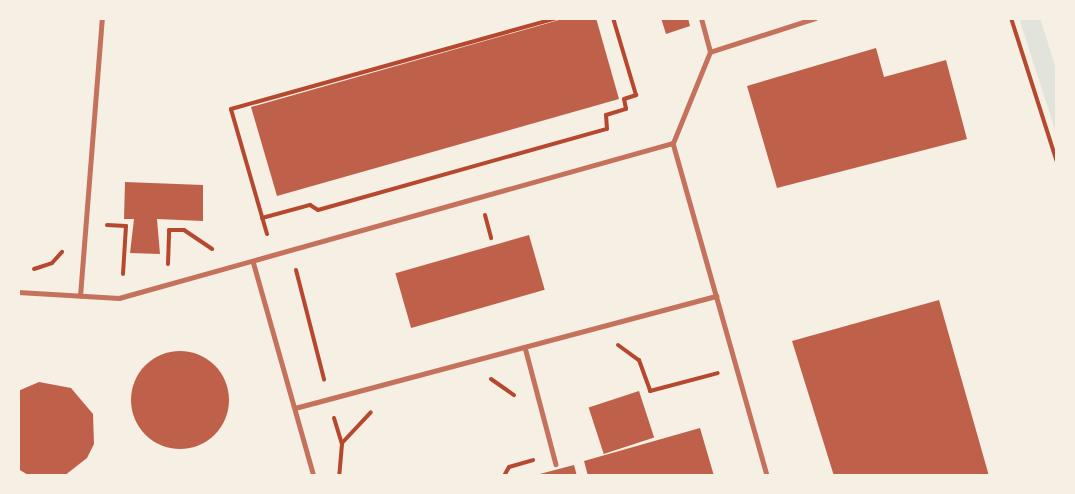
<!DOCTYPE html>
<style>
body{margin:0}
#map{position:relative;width:1075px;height:494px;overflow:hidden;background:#f6efe4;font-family:Commissioner,sans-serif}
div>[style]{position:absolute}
.green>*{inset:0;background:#e2e4dc}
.building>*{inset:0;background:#bf614a;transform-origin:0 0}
.round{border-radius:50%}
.path>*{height:4px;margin:-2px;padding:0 2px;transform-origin:2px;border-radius:2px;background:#b5482f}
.service>*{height:4.5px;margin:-2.25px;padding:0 2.25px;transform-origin:2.25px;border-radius:2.25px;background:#c5725c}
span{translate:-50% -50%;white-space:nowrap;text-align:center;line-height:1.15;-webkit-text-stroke:5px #f6efe4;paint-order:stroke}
.frame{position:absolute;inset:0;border:20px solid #f6efe4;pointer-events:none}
</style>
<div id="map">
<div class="green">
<div style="clip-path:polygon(1019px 18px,1040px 18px,1057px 72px,1057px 136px)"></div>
</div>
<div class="building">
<div style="clip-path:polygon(566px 18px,596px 18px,619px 99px,277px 196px,251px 107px)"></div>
<div style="clip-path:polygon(661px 18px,688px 18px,690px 26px,666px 34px)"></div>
<div style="clip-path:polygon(876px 48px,884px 77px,946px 60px,967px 139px,777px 188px,747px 86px)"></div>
<div style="clip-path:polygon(125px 182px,203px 185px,203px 221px,157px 219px,160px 254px,130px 253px,134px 219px,124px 219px)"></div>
<div style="left:529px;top:235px;width:57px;height:139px;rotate:74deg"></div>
<div style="clip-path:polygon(939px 300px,989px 476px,834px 476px,792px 341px)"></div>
<div class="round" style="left:131px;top:351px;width:98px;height:98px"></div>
<div style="clip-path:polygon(39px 382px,71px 388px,93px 414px,94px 444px,87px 458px,64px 476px,30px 476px,18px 469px,18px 391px)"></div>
<div style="left:639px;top:391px;width:49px;height:53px;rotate:72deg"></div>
<div style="clip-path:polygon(700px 428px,714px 476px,588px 476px,584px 461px)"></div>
<div style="clip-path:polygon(574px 465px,577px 476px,536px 476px,536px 475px)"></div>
</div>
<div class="path">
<div style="left:1011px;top:18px;width:151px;rotate:72.3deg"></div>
<div style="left:485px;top:215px;width:24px;rotate:75deg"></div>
<div style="left:262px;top:218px;width:50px;rotate:-15.2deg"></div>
<div style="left:310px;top:205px;width:9px;rotate:32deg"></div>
<div style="left:318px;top:210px;width:300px;rotate:-15.7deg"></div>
<div style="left:607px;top:129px;width:14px;rotate:-94deg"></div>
<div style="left:606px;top:115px;width:21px;rotate:-17deg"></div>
<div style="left:626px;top:109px;width:10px;rotate:-101deg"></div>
<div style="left:624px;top:99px;width:13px;rotate:-18deg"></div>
<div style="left:636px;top:95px;width:80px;rotate:-106.6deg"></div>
<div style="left:107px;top:225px;width:19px;rotate:3deg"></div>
<div style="left:126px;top:226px;width:48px;rotate:93.6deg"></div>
<div style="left:267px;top:234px;width:130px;rotate:-106.1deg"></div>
<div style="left:231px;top:109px;width:338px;rotate:-15.6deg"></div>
<div style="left:168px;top:264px;width:34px;rotate:-88deg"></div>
<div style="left:169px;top:230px;width:15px"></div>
<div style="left:184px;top:230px;width:34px;rotate:34deg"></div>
<div style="left:34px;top:269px;width:19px;rotate:-18deg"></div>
<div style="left:52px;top:263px;width:15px;rotate:-48deg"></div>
<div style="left:296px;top:270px;width:113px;rotate:75.6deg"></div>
<div style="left:618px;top:345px;width:26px;rotate:36deg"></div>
<div style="left:639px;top:360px;width:33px;rotate:70deg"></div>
<div style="left:650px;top:391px;width:70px;rotate:-14.8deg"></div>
<div style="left:491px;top:379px;width:28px;rotate:35deg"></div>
<div style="left:334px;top:418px;width:27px;rotate:73deg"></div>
<div style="left:342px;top:444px;width:32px;rotate:95deg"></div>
<div style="left:342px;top:443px;width:42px;rotate:-46.9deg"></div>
<div style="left:504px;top:476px;width:10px;rotate:-61deg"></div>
<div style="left:509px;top:467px;width:25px;rotate:-16deg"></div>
</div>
<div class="service">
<div style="left:710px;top:52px;width:110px;rotate:-17.9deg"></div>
<div style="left:673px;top:143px;width:98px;rotate:-67.9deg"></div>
<div style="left:710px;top:52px;width:35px;rotate:-105deg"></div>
<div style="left:253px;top:261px;width:223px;rotate:74.2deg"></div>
<div style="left:18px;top:292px;width:101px;rotate:3.4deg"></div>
<div style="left:119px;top:298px;width:575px;rotate:-15.63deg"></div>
<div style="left:673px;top:143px;width:346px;rotate:74.2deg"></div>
<div style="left:80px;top:296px;width:279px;rotate:-85.5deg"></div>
<div style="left:525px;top:347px;width:121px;rotate:75.2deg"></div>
<div style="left:295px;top:408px;width:436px;rotate:-14.9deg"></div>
</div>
<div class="frame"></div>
</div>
